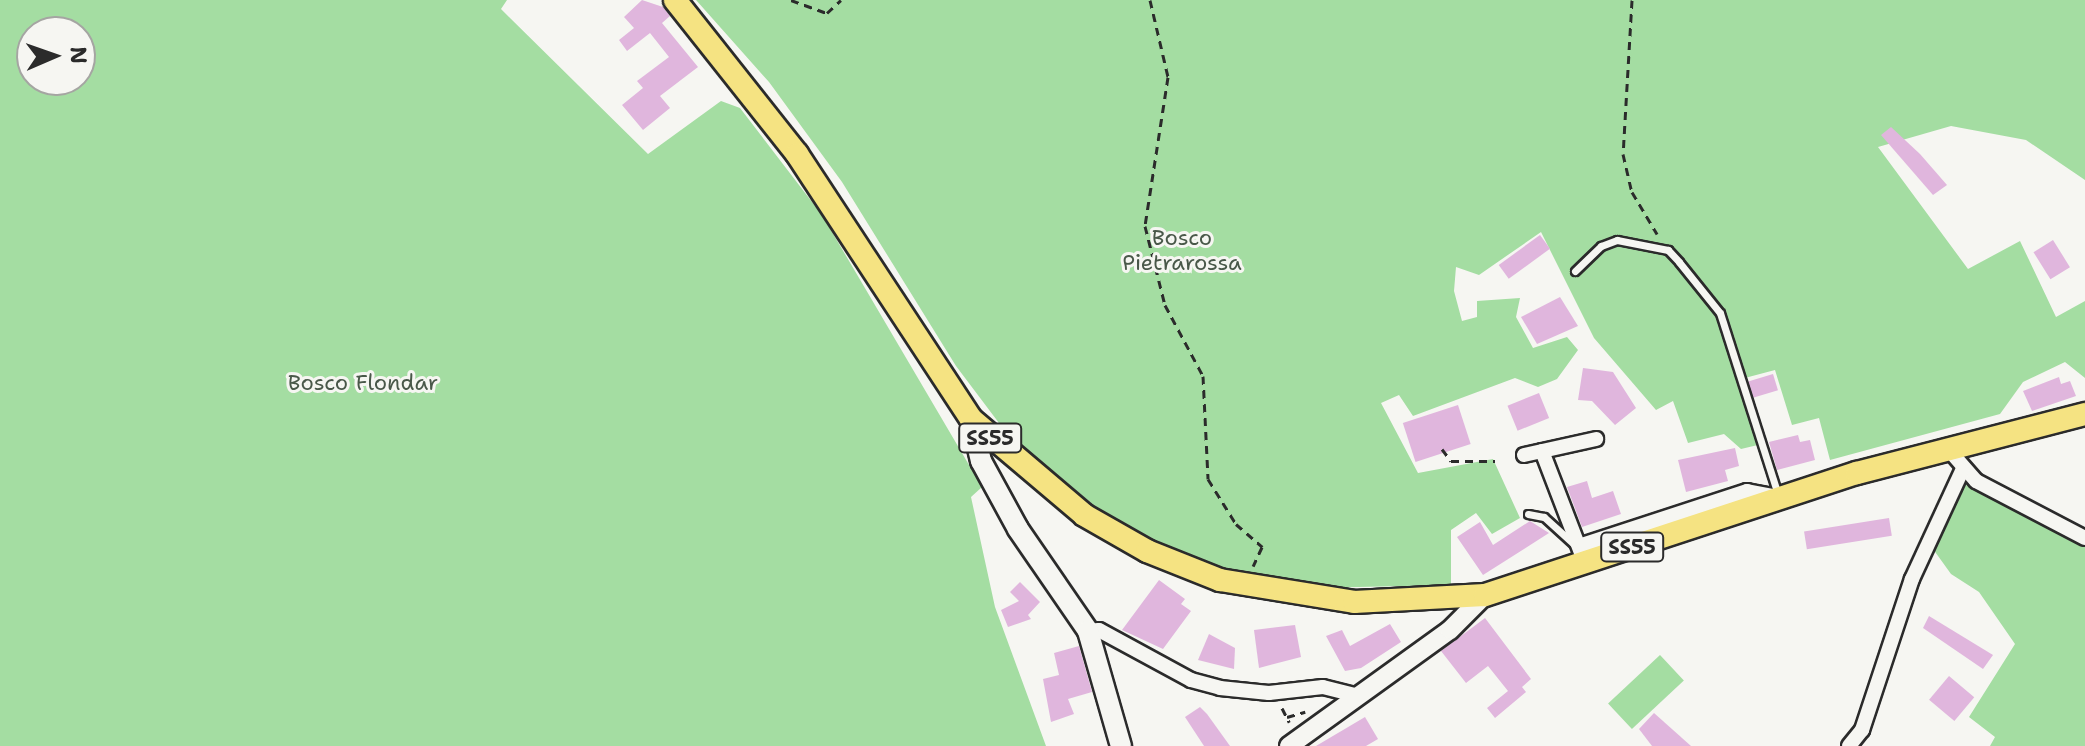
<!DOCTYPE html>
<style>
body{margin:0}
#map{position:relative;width:2085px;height:746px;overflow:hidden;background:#f6f6f2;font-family:"Shantell Sans",sans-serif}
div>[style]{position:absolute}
.green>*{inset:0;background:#a4dda2;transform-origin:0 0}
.building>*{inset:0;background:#e0b6dd;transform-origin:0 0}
.path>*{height:3px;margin-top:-1.5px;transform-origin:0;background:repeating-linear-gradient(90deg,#2b2b2b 0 8px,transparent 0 14px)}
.roads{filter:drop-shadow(2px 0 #2b2b2b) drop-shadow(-2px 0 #2b2b2b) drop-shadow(0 2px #2b2b2b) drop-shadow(0 -2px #2b2b2b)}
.service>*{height:7px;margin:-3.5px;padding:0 3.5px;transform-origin:3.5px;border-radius:3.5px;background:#f6f6f2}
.minor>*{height:14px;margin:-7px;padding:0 7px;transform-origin:7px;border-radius:7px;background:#f6f6f2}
.tertiary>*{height:18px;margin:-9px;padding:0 9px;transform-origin:9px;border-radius:9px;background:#f6f6f2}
.secondary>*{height:20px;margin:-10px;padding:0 10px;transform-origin:10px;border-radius:10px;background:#f6f6f2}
.primary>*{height:22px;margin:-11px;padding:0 11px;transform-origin:11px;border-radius:11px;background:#f5e382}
span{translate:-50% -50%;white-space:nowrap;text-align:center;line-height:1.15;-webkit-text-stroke:6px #f6f6f2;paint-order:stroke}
.shield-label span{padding:2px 6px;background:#f6f6f2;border:2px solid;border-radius:6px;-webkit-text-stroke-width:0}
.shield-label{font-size:20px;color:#2b2b2b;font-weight:700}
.park-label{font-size:22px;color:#495849}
.north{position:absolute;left:16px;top:16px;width:80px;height:80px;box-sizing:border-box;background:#f6f6f2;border:2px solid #a5a5a2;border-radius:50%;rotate:88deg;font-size:22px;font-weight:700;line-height:32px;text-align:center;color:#2b2b2b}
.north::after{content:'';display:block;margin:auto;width:28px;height:36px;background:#2b2b2b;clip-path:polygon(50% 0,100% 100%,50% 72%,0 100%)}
</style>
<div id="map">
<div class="green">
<div style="clip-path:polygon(evenodd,0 0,507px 0,501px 9px,648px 154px,721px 101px,740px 108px,822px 215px,982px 487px,971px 497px,995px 607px,1046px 746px,0 746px,0 0,32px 32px,80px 32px,80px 80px,32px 80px,32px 32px)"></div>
<div style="clip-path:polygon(696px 0,2085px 0,2085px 180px,2026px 140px,1951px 126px,1878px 147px,1968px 269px,2020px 241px,2056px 317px,2085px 301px,2085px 378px,2065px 362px,2023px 382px,2000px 414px,1830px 460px,1819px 418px,1792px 425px,1775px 370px,1741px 379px,1762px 444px,1741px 449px,1724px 434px,1688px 443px,1673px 401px,1656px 410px,1594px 338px,1541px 232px,1479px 275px,1456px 267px,1454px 291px,1462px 321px,1477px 317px,1477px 301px,1520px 298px,1516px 317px,1533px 348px,1567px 337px,1578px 350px,1557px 379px,1538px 387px,1515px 378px,1413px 416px,1399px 395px,1381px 403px,1418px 473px,1493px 459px,1520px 518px,1492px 534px,1476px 513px,1451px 530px,1451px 585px,1312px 588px,1235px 573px,1171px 552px,1108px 517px,1005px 431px,956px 366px,842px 182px,769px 82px)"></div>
<div style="clip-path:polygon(1964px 484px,2085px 547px,2085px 746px,1990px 746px,1995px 737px,1969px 717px,2015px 644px,1979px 592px,1951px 574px,1933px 549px)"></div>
<div style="left:1660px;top:655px;width:35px;height:71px;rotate:47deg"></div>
</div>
<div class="building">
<div style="clip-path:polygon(642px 0,663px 7px,670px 16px,662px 23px,698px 67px,660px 96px,670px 108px,643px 130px,622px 105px,643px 88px,637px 81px,669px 57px,650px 33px,627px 51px,619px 40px,634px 28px,624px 17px)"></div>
<div style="clip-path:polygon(1891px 127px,1920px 154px,1947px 185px,1933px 195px,1881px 135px)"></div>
<div style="left:1540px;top:235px;width:17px;height:51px;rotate:54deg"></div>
<div style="left:2053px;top:240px;width:32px;height:23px;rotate:58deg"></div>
<div style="clip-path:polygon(1560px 297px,1578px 326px,1537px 344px,1521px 317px)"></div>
<div style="clip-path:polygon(1583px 368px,1613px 372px,1636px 408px,1615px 425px,1592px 401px,1578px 400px)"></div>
<div style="left:1773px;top:374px;width:17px;height:26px;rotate:73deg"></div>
<div style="clip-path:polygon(2059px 377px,2061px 384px,2070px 381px,2076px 396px,2032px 411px,2023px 391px)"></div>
<div style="left:1539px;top:393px;width:27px;height:34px;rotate:68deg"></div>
<div style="left:1458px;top:405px;width:41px;height:58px;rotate:72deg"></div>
<div style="clip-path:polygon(1798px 435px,1800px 442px,1810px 440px,1815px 460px,1777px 470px,1769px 442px)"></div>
<div style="clip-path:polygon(1735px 448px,1739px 466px,1725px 470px,1728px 481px,1686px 492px,1678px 460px)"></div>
<div style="clip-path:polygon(1587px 481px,1592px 498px,1613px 491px,1621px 514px,1582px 527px,1567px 487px)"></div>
<div style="left:1889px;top:518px;width:18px;height:86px;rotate:81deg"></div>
<div style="clip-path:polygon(1530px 521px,1549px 533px,1483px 575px,1457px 537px,1480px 522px,1493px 545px)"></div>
<div style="clip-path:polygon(1159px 580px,1185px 599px,1181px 604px,1191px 611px,1163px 649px,1122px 630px)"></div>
<div style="clip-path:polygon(1020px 582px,1040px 602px,1028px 615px,1031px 619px,1008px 627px,1001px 610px,1019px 601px,1010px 592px)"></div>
<div style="clip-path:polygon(1929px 616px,1993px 655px,1983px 669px,1923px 628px)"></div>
<div style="clip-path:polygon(1485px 618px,1531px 679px,1522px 687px,1526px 692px,1495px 718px,1487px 708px,1508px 691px,1488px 666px,1466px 683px,1441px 651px)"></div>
<div style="clip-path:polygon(1390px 624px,1401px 642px,1361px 668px,1345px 671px,1326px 636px,1342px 630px,1350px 646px)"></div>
<div style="clip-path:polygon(1295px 625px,1301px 657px,1259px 668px,1254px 630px)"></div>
<div style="clip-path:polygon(1209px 634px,1235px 648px,1234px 669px,1198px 660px)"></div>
<div style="clip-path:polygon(1079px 646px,1092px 692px,1068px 699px,1074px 714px,1051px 722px,1043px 679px,1059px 675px,1054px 653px)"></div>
<div style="left:1949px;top:676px;width:33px;height:31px;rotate:40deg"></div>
<div style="clip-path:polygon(1200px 707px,1207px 714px,1230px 746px,1204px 746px,1185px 717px)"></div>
<div style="clip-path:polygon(1654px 713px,1691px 746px,1652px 746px,1639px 729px)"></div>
<div style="clip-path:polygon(1365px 717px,1378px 739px,1366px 746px,1316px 746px)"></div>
</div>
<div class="path">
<div style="left:791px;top:0;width:38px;rotate:20deg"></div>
<div style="left:827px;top:13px;width:19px;rotate:-43deg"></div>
<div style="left:1150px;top:0;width:79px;rotate:76.8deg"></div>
<div style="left:1168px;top:77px;width:151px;rotate:98.8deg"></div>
<div style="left:1145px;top:226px;width:81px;rotate:75.8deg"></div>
<div style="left:1165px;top:305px;width:81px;rotate:61.8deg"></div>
<div style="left:1203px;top:376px;width:103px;rotate:87.2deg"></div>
<div style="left:1208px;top:479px;width:53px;rotate:58.1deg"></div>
<div style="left:1236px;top:524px;width:35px;rotate:41deg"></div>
<div style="left:1262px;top:547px;width:21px;rotate:115deg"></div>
<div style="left:1632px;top:0;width:154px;rotate:93.3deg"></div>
<div style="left:1623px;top:154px;width:39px;rotate:77deg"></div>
<div style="left:1632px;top:192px;width:49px;rotate:59.2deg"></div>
<div style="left:1442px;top:449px;width:15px;rotate:53deg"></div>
<div style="left:1451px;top:461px;width:44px"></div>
<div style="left:1282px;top:708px;width:16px;rotate:63deg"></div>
<div style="left:1287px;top:717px;width:19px;rotate:-16deg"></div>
</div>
<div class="roads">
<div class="service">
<div style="left:1575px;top:271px;width:36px;rotate:-44deg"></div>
<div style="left:1601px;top:246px;width:17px;rotate:-21deg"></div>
<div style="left:1617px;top:240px;width:52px;rotate:11.1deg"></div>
<div style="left:1668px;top:250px;width:16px;rotate:47deg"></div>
<div style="left:1679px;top:262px;width:65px;rotate:51.2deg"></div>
<div style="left:1720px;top:313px;width:191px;rotate:72.3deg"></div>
<div style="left:1528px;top:514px;width:16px;rotate:11deg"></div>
<div style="left:1544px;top:517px;width:43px;rotate:42.2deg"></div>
</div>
<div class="minor">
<div style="left:1949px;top:450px;width:41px;rotate:48.9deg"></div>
<div style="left:1976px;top:481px;width:123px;rotate:27.6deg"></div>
<div style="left:1542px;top:451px;width:111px;rotate:69deg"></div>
<div style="left:1524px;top:455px;width:74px;rotate:-12.5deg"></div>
<div style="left:1579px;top:546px;width:177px;rotate:-18.1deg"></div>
<div style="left:1747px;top:491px;width:31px;rotate:11deg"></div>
<div style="left:1088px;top:631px;width:11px;rotate:-5deg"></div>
<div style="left:1099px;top:630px;width:105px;rotate:28.5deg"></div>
<div style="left:1191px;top:680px;width:30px;rotate:15deg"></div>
<div style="left:1220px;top:688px;width:49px;rotate:5.8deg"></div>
<div style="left:1269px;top:693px;width:54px;rotate:-6.3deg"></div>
<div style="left:1323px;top:687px;width:37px;rotate:14deg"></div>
<div style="left:1849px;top:746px;width:21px;rotate:-51deg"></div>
<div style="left:1862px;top:730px;width:159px;rotate:-71.7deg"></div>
<div style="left:1912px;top:579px;width:119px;rotate:-65.2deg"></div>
</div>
<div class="tertiary">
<div style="left:1289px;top:746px;width:198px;rotate:-35.8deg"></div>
<div style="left:1450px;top:630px;width:49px;rotate:-45deg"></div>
</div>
<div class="secondary">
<div style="left:971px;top:419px;width:43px;rotate:76.6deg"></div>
<div style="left:981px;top:461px;width:77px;rotate:61.4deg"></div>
<div style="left:1018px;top:529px;width:124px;rotate:55.5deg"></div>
<div style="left:1088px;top:631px;width:120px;rotate:74deg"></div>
</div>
<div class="primary">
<div style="left:675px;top:0;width:196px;rotate:51.6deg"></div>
<div style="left:797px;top:154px;width:317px;rotate:56.7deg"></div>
<div style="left:971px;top:419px;width:148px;rotate:40.3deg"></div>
<div style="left:1084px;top:515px;width:73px;rotate:29.7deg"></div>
<div style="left:1147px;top:551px;width:79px;rotate:21.7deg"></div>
<div style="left:1220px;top:580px;width:136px;rotate:9.3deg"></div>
<div style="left:1354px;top:602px;width:131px;rotate:-3.1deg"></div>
<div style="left:1485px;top:595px;width:391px;rotate:-18.2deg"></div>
<div style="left:1857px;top:473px;width:236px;rotate:-14.5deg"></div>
</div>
</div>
<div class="shield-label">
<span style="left:990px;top:438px">SS55</span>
<span style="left:1632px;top:547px">SS55</span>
</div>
<div class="park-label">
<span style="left:1182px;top:250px">Bosco<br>Pietrarossa</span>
<span style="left:363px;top:383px">Bosco Flondar</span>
</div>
<div class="north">N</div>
</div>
